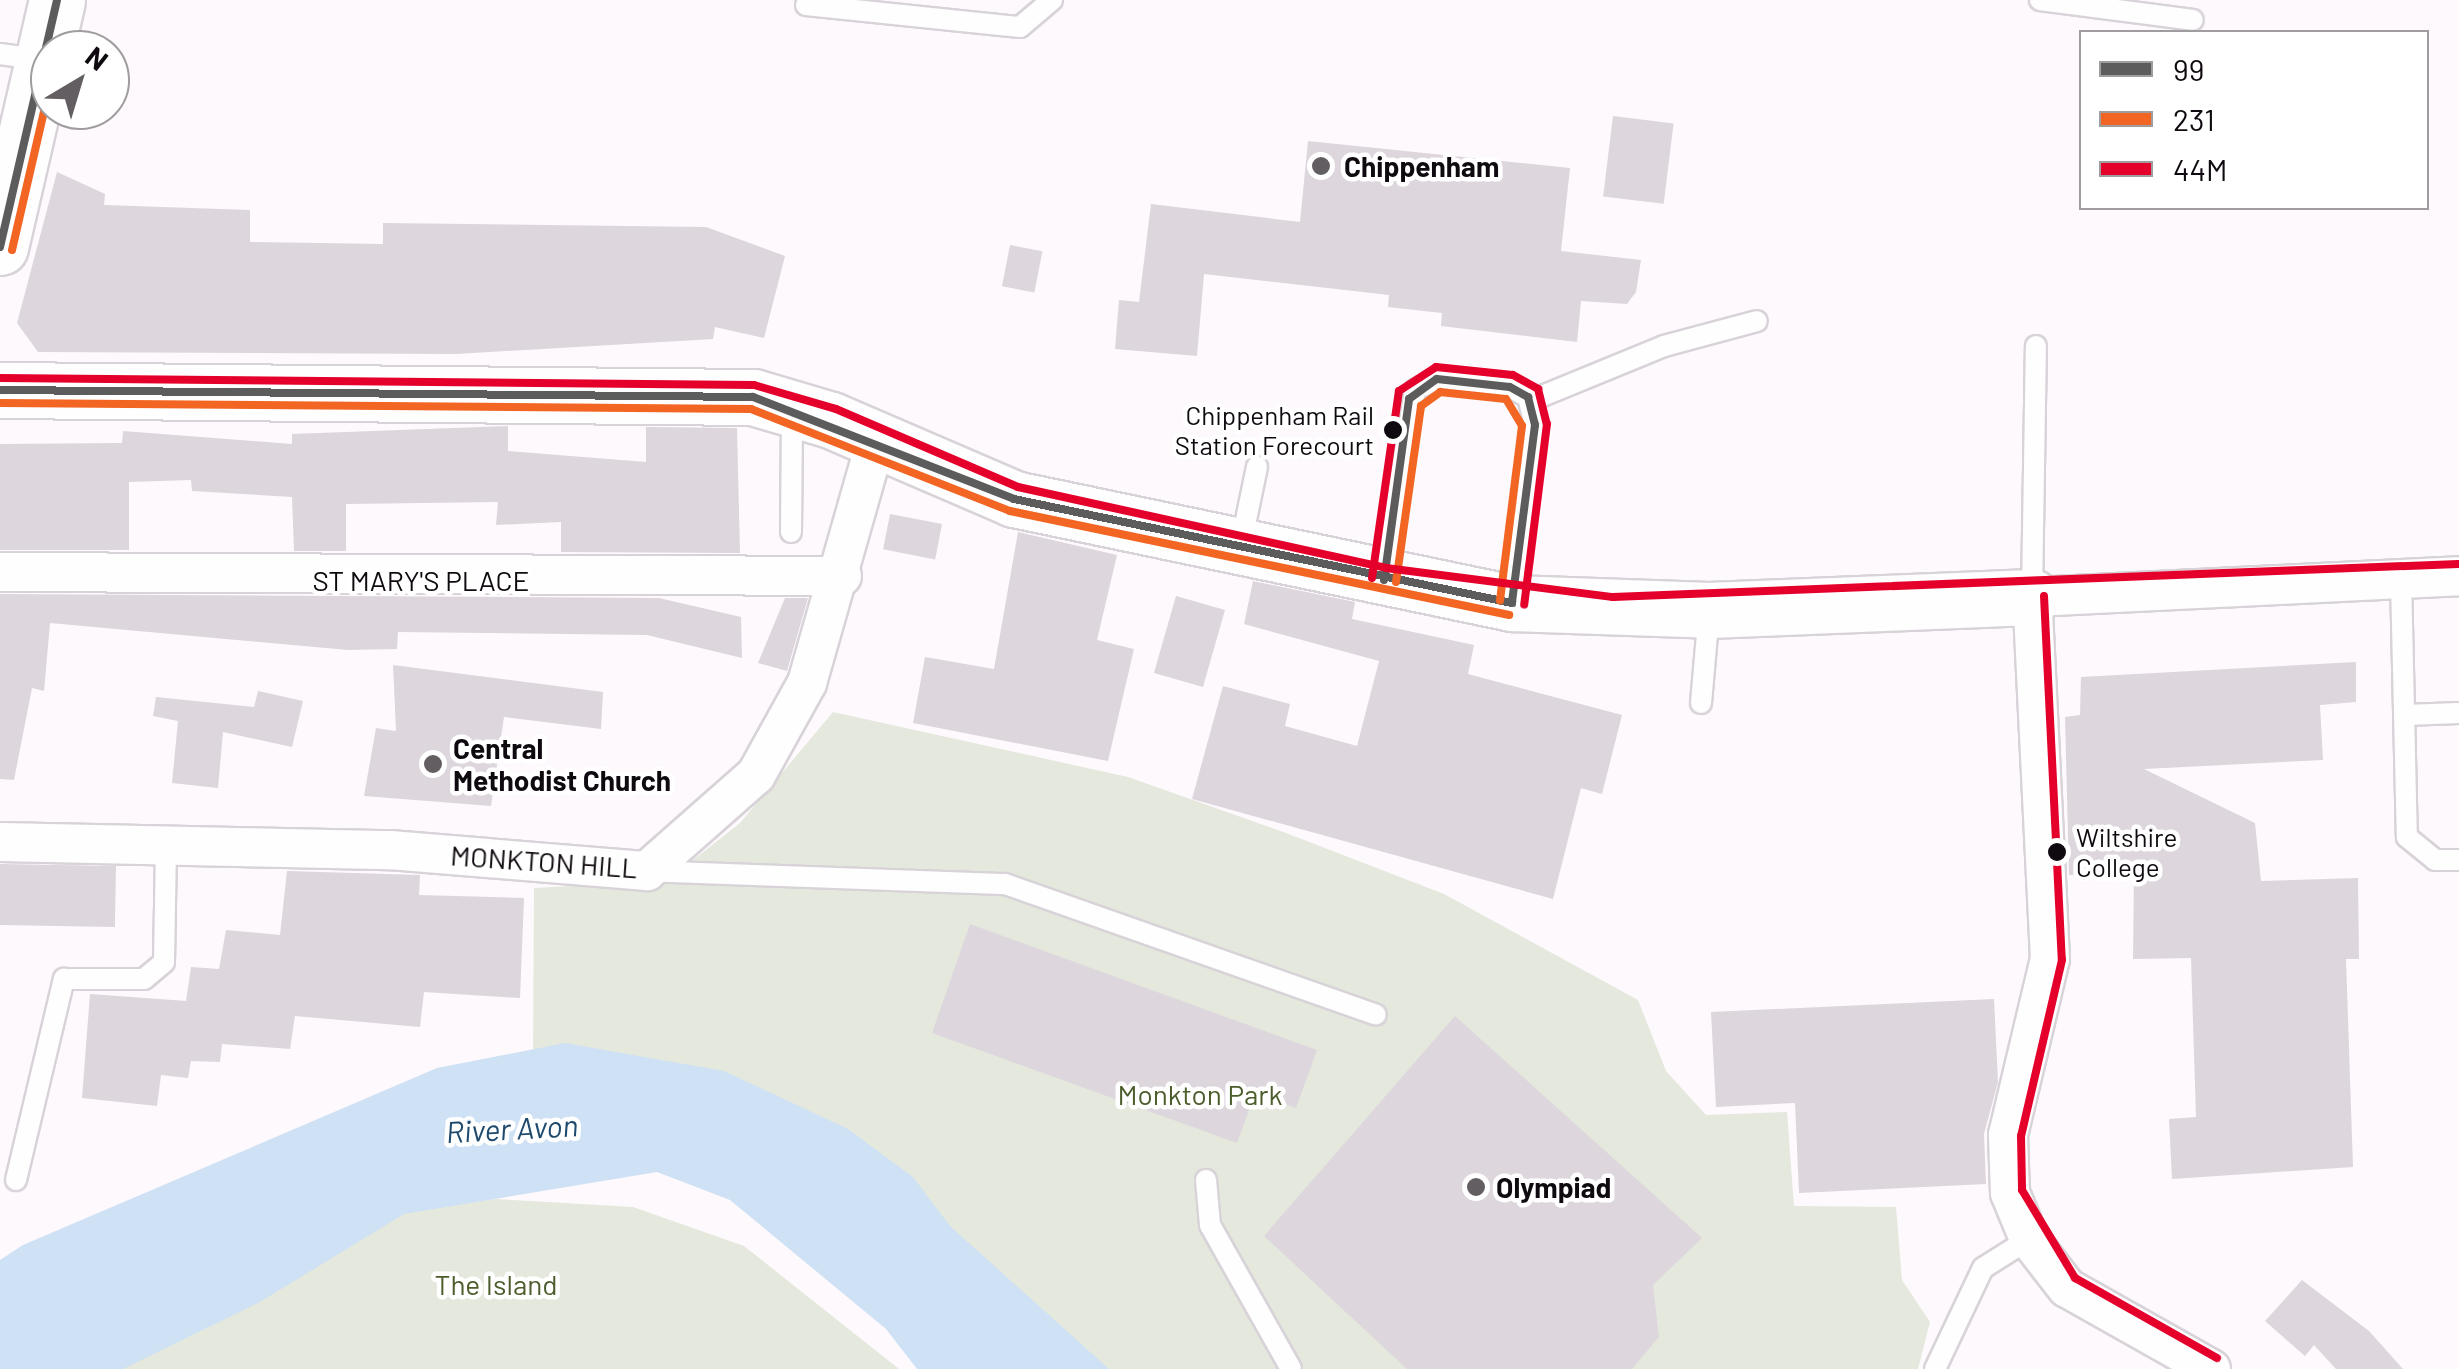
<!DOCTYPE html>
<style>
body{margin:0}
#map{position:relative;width:2459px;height:1369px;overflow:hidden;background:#fdf9fd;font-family:Barlow,sans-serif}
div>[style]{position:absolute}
.green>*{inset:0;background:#e5e8dd}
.water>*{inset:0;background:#cfe1f4}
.building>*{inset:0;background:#ddd6dd;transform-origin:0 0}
.roads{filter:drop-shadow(2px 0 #d8d3d8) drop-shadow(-2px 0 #d8d3d8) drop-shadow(0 2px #d8d3d8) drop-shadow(0 -2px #d8d3d8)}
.lane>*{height:20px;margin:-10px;padding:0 10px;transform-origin:10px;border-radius:10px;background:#fffeff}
.street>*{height:38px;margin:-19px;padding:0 19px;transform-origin:19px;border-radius:19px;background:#fffeff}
.secondary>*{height:55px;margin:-27.5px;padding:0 27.5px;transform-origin:27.5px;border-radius:27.5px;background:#fffeff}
.bus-1>*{height:8px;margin:-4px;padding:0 4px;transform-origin:4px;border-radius:4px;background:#5c5c5d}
.bus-2>*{height:8px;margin:-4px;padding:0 4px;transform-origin:4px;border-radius:4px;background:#f26522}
.bus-3>*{height:8px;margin:-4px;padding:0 4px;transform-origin:4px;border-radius:4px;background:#e4002b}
.dots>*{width:28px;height:28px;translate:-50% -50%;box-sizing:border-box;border:5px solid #fff;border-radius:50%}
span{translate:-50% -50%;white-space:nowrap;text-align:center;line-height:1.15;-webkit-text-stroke:9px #fff;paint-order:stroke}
.bus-label{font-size:26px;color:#0f0a0f}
.right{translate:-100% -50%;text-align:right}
.left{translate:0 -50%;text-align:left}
.poi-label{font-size:28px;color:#0f0a0f;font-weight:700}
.street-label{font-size:28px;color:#0f0a0f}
.park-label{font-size:28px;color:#4c5d2c}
.water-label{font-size:30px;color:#1f4a6d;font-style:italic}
.legend{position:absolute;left:2079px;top:30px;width:350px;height:180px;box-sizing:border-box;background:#fff;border:2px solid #9f9d9f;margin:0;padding:12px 18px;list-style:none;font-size:30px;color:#0f0a0f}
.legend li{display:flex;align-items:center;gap:20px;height:50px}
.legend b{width:50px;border:2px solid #9f9d9f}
.north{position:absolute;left:30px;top:30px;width:100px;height:100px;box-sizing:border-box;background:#fff;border:2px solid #9f9d9f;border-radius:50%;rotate:38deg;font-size:28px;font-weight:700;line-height:40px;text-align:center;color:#0f0a0f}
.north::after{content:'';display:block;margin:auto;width:35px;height:45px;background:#625e62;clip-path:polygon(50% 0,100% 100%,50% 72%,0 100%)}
</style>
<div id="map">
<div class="green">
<div style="clip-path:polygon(833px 712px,1128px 777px,1286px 833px,1444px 894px,1638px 1000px,1666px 1071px,1706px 1115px,1787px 1112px,1794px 1206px,1896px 1207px,1902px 1280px,1930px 1322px,1918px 1369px,1099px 1369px,533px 1057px,534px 888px,647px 882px,693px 860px,740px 823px)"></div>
<div style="clip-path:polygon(496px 1199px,633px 1207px,744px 1246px,899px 1369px,92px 1369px,361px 1217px)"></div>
</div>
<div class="water">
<div style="clip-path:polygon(565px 1043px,724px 1071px,848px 1129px,913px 1177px,950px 1226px,1109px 1369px,917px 1369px,886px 1329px,730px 1200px,657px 1172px,404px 1214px,260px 1302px,123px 1369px,0 1369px,0 1260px,23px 1245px,437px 1068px)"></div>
</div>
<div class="building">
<div style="left:1613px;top:116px;width:61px;height:81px;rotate:7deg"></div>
<div style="clip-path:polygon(1308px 141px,1570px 168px,1561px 251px,1641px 260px,1636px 292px,1627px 304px,1581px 301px,1577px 342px,1441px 326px,1442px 313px,1388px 307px,1389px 295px,1204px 274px,1197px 356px,1115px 349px,1119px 300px,1139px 302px,1151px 204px,1300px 222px)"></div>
<div style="clip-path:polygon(57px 172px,105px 194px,104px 205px,250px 210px,250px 242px,383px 244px,383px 223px,706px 227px,785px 256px,764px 338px,715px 327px,713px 339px,456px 354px,38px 352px,17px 323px)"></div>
<div style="left:1010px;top:245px;width:33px;height:42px;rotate:11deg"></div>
<div style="clip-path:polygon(508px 426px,508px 451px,646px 462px,646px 427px,737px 428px,740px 553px,561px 552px,561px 522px,496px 525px,498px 502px,346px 504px,346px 551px,294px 551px,292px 497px,192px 491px,191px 480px,129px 482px,129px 550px,0 550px,0 444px,122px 443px,123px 431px,292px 444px,292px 434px)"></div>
<div style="left:890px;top:514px;width:53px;height:36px;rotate:11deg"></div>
<div style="clip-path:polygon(1018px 532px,1117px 555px,1097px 640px,1134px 649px,1108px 761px,913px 723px,925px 657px,994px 669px)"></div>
<div style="clip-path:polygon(1253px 581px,1355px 602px,1352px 619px,1474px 645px,1468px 674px,1622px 715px,1602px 794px,1581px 788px,1553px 899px,1192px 799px,1223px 686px,1290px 704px,1285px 726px,1357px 746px,1379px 661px,1244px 624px)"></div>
<div style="clip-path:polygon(0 594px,659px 598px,741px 617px,742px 658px,647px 635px,398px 632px,397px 649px,348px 650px,50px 623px,44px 691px,32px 688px,14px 780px,0 779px)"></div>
<div style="left:1176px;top:596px;width:51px;height:80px;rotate:16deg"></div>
<div style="clip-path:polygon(785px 598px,808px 598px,787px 671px,758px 663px)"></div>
<div style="clip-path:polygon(2356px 662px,2356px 702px,2320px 705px,2323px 760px,2144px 769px,2255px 823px,2261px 881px,2358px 878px,2359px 959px,2346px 959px,2353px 1167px,2172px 1179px,2169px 1119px,2196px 1117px,2191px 958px,2133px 959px,2134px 871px,2069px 875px,2065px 717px,2080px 715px,2081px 677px)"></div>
<div style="clip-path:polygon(393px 665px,603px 692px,601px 729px,504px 717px,491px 806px,364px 796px,376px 728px,396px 731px)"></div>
<div style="clip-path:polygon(258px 691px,303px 701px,292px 747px,223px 732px,218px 788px,172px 783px,178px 721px,153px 716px,156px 697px,254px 707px)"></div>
<div style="left:0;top:864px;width:116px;height:61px;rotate:1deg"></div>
<div style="clip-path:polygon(287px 871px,420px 875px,419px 895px,524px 898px,520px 998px,424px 992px,420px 1027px,295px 1016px,290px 1049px,222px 1044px,220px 1062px,191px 1061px,188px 1078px,161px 1075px,157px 1106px,82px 1098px,90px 994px,186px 1001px,191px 967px,219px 969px,226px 930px,280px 935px)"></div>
<div style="clip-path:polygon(970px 924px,1317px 1050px,1296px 1108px,1255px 1093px,1237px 1143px,932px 1033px)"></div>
<div style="clip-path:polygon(1994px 999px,1998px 1082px,1984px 1134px,1986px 1184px,1799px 1193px,1795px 1103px,1716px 1107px,1711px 1012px)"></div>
<div style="clip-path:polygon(1455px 1016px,1702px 1238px,1653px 1285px,1659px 1337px,1632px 1369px,1407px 1369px,1264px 1236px)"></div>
<div style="clip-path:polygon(2302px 1280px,2369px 1331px,2403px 1369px,2336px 1369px,2314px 1345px,2305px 1356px,2265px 1321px)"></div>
</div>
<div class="roads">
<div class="lane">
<div style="left:2040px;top:0;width:154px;rotate:7.4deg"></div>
<div style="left:806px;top:5px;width:215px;rotate:5.9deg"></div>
<div style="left:1020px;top:27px;width:42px;rotate:-40.2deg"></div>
<div style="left:0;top:54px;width:43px;rotate:7.9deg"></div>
<div style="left:1530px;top:401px;width:145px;rotate:-22.3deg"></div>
<div style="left:1664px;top:346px;width:96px;rotate:-15deg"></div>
<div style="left:791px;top:532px;width:119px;rotate:-89.5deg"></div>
<div style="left:1241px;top:544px;width:79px;rotate:-78.3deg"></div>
<div style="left:1385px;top:573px;width:185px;rotate:-80.7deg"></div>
<div style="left:1415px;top:390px;width:25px;rotate:-27deg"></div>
<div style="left:1437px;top:379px;width:73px;rotate:6.3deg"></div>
<div style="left:1510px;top:387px;width:21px;rotate:29deg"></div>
<div style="left:1528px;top:397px;width:29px;rotate:76deg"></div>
<div style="left:1535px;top:425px;width:175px;rotate:97.2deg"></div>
<div style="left:2401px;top:579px;width:258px;rotate:88.7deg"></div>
<div style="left:2407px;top:837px;width:36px;rotate:39deg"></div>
<div style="left:2435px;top:860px;width:24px"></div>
<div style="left:2032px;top:595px;width:249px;rotate:-89.1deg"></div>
<div style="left:1701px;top:703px;width:91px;rotate:-85deg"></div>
<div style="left:2405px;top:715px;width:54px;rotate:-2.1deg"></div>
<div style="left:647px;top:871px;width:358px;rotate:2.1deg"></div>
<div style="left:1005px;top:884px;width:393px;rotate:19.4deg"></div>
<div style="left:16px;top:1180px;width:207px;rotate:-76.6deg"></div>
<div style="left:64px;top:979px;width:80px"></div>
<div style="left:144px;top:979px;width:26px;rotate:-40deg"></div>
<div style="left:164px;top:962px;width:117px;rotate:-89deg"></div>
<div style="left:1206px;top:1180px;width:45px;rotate:84.9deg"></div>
<div style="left:1210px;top:1225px;width:165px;rotate:60.6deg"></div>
<div style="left:1935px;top:1369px;width:112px;rotate:-64.6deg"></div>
<div style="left:1983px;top:1268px;width:54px;rotate:-32.2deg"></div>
</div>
<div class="street">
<div style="left:0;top:572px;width:842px;rotate:0.27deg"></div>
<div style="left:0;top:842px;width:390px;rotate:1.2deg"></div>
<div style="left:390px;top:850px;width:258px;rotate:4.7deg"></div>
<div style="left:647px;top:871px;width:145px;rotate:-41.4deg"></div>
<div style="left:756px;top:775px;width:105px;rotate:-61deg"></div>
<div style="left:807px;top:683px;width:252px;rotate:-74.1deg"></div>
<div style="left:2211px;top:1369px;width:165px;rotate:-150.6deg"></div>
<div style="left:2067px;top:1288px;width:62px;rotate:-127.8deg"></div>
<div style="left:2029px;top:1239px;width:50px;rotate:-112.4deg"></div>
<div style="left:2010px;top:1193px;width:58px;rotate:-92deg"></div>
<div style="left:2008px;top:1135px;width:181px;rotate:-76.6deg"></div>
<div style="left:2050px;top:959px;width:362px;rotate:-92.8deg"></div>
<div style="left:2032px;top:597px;width:428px;rotate:-2.8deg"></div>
</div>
<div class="secondary">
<div style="left:0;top:247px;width:253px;rotate:-77deg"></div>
<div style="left:0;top:390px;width:753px;rotate:0.53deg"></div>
<div style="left:753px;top:397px;width:81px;rotate:16.4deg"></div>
<div style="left:831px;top:420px;width:199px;rotate:23.3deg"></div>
<div style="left:1014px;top:499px;width:509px;rotate:11.8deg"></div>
<div style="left:1512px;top:603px;width:197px;rotate:2deg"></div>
<div style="left:1709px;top:610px;width:323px;rotate:-2.3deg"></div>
</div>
</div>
<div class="bus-1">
<div style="left:0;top:247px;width:253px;rotate:-77deg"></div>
<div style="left:0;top:390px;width:753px;rotate:0.53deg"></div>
<div style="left:753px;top:397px;width:280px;rotate:21.3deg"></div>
<div style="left:1014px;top:499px;width:509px;rotate:11.8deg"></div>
<div style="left:1384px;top:580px;width:183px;rotate:-82.1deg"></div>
<div style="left:1409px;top:399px;width:34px;rotate:-36deg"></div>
<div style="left:1437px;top:379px;width:73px;rotate:6.3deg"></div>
<div style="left:1510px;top:387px;width:21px;rotate:29deg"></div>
<div style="left:1528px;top:397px;width:29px;rotate:76deg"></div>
<div style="left:1535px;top:425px;width:179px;rotate:97.4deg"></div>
</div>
<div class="bus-2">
<div style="left:12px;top:250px;width:168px;rotate:-77deg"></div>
<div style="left:0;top:403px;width:751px;rotate:0.46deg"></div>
<div style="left:751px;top:409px;width:278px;rotate:21.5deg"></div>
<div style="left:1010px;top:511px;width:510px;rotate:11.77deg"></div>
<div style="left:1396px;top:582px;width:178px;rotate:-81.9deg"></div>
<div style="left:1421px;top:406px;width:24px;rotate:-36deg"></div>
<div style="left:1440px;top:392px;width:66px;rotate:6.1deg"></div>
<div style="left:1506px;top:399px;width:31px;rotate:59deg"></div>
<div style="left:1522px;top:426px;width:176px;rotate:97.2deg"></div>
</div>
<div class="bus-3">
<div style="left:0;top:378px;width:754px;rotate:0.53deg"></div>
<div style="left:754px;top:385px;width:85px;rotate:16.3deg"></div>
<div style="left:836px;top:409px;width:198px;rotate:23.2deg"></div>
<div style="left:1018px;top:487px;width:377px;rotate:12.4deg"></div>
<div style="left:1386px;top:568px;width:229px;rotate:7.3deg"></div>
<div style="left:1613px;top:597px;width:846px;rotate:-2.24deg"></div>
<div style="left:1372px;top:578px;width:189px;rotate:-81.8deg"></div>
<div style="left:1399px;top:391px;width:44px;rotate:-33deg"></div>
<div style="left:1436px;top:367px;width:77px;rotate:5.9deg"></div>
<div style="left:1513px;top:375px;width:29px;rotate:29deg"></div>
<div style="left:1538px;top:389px;width:36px;rotate:76deg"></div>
<div style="left:1547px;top:424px;width:182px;rotate:97.2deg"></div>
<div style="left:2044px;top:596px;width:364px;rotate:87.2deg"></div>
<div style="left:2062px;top:960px;width:181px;rotate:103.1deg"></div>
<div style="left:2021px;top:1136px;width:54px;rotate:88.9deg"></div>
<div style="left:2022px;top:1190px;width:103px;rotate:58.9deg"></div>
<div style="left:2075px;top:1278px;width:163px;rotate:29.4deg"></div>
</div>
<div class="dots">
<div style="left:1321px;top:166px;background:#625e62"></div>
<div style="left:1393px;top:430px;background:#0f0a0f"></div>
<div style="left:433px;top:764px;background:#625e62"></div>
<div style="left:2057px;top:852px;background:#0f0a0f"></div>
<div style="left:1476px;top:1187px;background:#625e62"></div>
</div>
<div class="bus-label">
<span class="right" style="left:1374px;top:430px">Chippenham Rail<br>Station Forecourt</span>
<span class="left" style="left:2076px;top:852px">Wiltshire<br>College</span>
</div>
<div class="poi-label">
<span class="left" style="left:1344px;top:166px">Chippenham</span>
<span class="left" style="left:453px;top:764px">Central<br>Methodist Church</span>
<span class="left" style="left:1496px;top:1187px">Olympiad</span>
</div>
<div class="street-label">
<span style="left:421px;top:580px">ST MARY'S PLACE</span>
<span style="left:544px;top:861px;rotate:4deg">MONKTON HILL</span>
</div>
<div class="park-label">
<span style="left:1200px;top:1094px">Monkton Park</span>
<span style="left:496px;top:1284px">The Island</span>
</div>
<div class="water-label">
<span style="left:512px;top:1128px;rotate:-3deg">River Avon</span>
</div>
<ul class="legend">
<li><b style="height:12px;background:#5c5c5d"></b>99</li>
<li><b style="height:12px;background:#f26522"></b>231</li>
<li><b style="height:12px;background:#e4002b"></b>44M</li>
</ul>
<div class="north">N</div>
</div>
